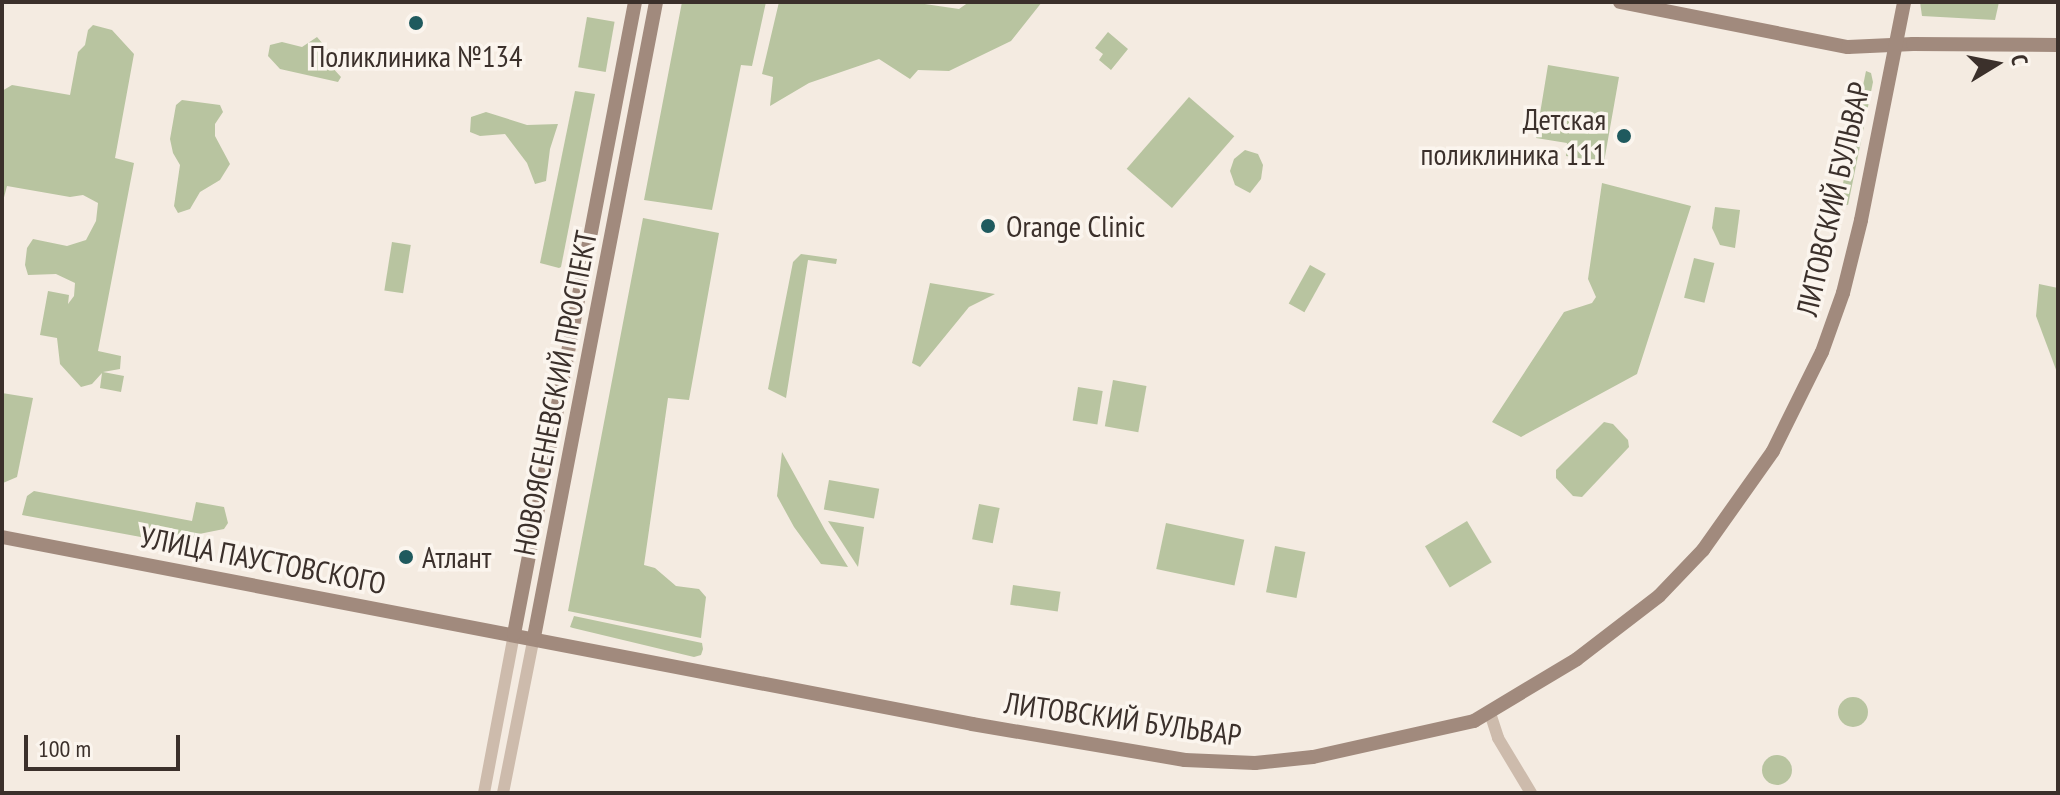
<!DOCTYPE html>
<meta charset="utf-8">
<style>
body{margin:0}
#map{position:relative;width:2060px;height:795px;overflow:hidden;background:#f4ebe1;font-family:"PT Sans Narrow",sans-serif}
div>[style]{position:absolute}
.green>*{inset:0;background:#b8c4a0;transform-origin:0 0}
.round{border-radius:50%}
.tertiary>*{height:12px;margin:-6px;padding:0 6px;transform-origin:6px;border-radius:6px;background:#cdbbac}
.secondary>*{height:14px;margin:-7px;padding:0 7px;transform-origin:7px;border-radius:7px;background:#a18a7d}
.dots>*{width:22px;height:22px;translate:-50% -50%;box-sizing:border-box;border:4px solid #fbf5ee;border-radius:50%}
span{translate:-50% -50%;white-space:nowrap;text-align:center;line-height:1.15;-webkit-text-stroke:7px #fbf5ee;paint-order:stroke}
.poi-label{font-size:30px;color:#3b302b}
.right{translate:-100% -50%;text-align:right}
.left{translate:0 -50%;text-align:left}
.street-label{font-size:30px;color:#3b302b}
.frame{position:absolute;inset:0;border:4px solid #3b302b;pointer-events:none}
.north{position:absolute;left:1956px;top:24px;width:80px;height:80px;-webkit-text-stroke:6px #fbf5ee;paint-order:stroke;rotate:80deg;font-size:22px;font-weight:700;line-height:32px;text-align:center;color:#3b302b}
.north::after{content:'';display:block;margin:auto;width:28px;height:36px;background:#3b302b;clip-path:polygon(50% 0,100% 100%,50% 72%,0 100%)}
.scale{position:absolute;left:24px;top:735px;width:156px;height:36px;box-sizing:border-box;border:4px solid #3b302b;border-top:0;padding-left:10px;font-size:24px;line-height:28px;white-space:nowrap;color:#3b302b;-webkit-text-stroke:6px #fbf5ee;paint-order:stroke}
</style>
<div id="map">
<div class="green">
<div style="clip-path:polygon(682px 2px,766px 2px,752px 66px,741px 65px,712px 210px,644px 200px)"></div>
<div style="clip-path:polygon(779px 2px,911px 2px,959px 9px,969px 2px,1042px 2px,1011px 41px,949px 71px,918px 70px,910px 79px,879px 59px,809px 83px,770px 106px,773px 77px,762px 74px)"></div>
<div style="clip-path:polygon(1920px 2px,1999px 2px,1995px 20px,1922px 16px)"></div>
<div style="left:587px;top:17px;width:28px;height:51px;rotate:10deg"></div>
<div style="clip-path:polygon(93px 25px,112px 30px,134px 54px,115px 158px,134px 163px,98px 351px,121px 356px,120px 369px,103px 372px,124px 376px,121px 392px,100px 388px,102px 373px,92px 384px,81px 387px,60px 364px,57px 338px,40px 335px,48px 291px,69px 295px,68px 304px,74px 296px,75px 283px,56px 274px,28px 275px,25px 265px,27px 248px,33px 239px,67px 246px,86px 240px,96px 221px,98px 203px,83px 195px,70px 197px,7px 186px,2px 205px,2px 91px,12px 85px,70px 95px,78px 52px,85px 45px,88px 30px)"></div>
<div style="clip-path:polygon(1108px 32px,1128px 49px,1111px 70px,1099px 60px,1103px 54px,1095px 48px)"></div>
<div style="clip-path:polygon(317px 37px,329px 51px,330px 65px,341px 77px,338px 82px,280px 69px,268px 56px,270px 45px,282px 42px,302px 47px)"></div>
<div style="clip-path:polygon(1548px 65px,1619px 77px,1604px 162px,1566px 156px,1567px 143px,1536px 138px)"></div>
<div style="clip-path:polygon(1866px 71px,1871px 73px,1873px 82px,1848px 205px,1839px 203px)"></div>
<div style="clip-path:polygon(575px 91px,595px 94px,561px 267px,559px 268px,540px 263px)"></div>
<div style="left:1189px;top:97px;width:60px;height:95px;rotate:41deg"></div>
<div style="clip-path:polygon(182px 100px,220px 105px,223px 112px,215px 124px,215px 136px,230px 164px,220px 180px,200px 192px,190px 209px,178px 213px,174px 206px,180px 165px,173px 153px,170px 139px,176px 105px)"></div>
<div style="clip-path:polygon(486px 112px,527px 125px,558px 124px,550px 149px,546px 181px,535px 184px,527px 163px,505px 134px,480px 136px,470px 132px,471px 117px)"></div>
<div style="clip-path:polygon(1245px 150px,1258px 154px,1263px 165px,1261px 179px,1250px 193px,1235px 185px,1230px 171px,1234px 159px)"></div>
<div style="clip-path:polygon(1602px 183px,1691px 206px,1637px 374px,1521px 437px,1492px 422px,1564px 312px,1592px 303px,1596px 297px,1588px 279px)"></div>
<div style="clip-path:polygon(1715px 207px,1740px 210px,1735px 248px,1720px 245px,1712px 228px)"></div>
<div style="clip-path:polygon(643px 218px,719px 233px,689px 400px,668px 398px,644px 565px,655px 568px,676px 586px,699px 589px,706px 597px,701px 638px,568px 611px)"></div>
<div style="left:392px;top:242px;width:19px;height:49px;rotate:9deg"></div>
<div style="clip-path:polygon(801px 254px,837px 259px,836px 264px,808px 260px,786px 398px,768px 389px,793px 262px)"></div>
<div style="left:1694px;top:258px;width:21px;height:41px;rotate:14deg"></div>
<div style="left:1310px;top:265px;width:18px;height:44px;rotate:29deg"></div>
<div style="clip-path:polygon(930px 283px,995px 294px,969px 307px,920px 367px,912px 363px)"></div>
<div style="clip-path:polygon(2039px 284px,2058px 288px,2058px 375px,2036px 316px)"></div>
<div style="left:1113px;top:380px;width:34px;height:47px;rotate:10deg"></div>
<div style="left:1078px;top:387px;width:25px;height:34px;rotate:9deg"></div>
<div style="clip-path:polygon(2px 393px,33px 398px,17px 477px,3px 483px)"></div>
<div style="clip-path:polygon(1604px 422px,1613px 424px,1628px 440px,1629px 447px,1582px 497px,1573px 496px,1556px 478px,1556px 470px)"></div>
<div style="clip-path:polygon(782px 452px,825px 530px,848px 567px,821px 564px,794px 527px,777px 496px)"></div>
<div style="left:829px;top:480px;width:51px;height:30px;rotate:10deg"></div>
<div style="clip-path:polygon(34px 491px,192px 521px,196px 502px,224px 507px,228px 523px,224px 529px,199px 534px,184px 545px,22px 515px,27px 496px)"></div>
<div style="left:979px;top:504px;width:21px;height:36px;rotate:11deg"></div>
<div style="clip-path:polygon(828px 521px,864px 527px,858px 567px)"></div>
<div style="left:1467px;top:521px;width:48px;height:49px;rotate:59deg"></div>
<div style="left:1166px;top:523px;width:80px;height:47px;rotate:12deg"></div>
<div style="left:1275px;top:546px;width:31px;height:47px;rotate:11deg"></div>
<div style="left:1013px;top:585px;width:48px;height:20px;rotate:8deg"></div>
<div style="clip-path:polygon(574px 616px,702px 643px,703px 649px,701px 655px,694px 657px,573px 628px,570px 627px)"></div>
<div class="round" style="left:1838px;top:697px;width:30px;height:30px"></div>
<div class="round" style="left:1762px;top:755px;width:30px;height:30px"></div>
</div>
<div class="tertiary">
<div style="left:1490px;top:713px;width:26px;rotate:72deg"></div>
<div style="left:1498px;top:738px;width:64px;rotate:59deg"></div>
<div style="left:484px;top:793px;width:162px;rotate:-79.3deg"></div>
<div style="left:503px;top:793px;width:159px;rotate:-78.8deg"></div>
</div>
<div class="secondary">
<div style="left:1620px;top:2px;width:232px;rotate:11.2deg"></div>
<div style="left:1848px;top:47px;width:65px;rotate:-2.6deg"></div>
<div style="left:1913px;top:44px;width:145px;rotate:0.4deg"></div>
<div style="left:2px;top:537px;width:988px;rotate:10.91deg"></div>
<div style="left:972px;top:724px;width:216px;rotate:9.6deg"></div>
<div style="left:1185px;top:760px;width:70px;rotate:2.5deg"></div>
<div style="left:1255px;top:763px;width:58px;rotate:-5.9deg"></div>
<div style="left:1313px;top:757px;width:165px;rotate:-12.6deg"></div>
<div style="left:1474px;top:721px;width:120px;rotate:-31deg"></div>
<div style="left:1577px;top:659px;width:103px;rotate:-37.5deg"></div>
<div style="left:1659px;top:596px;width:64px;rotate:-46.3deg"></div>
<div style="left:1703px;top:550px;width:121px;rotate:-54.7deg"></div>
<div style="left:1773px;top:451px;width:110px;rotate:-63.7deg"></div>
<div style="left:1822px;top:352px;width:63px;rotate:-70.4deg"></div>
<div style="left:1843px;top:293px;width:75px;rotate:-76.1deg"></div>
<div style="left:1861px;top:220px;width:222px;rotate:-78.8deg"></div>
<div style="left:514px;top:634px;width:643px;rotate:-79.16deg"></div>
<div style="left:534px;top:637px;width:647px;rotate:-79.12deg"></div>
</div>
<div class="dots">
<div style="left:416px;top:23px;background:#1f5a5e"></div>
<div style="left:1624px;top:136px;background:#1f5a5e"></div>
<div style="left:988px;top:226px;background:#1f5a5e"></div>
<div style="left:406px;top:557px;background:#1f5a5e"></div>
</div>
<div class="poi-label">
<span style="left:416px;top:56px">Поликлиника №134</span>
<span class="right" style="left:1606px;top:136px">Детская<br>поликлиника 111</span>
<span class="left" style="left:1006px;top:226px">Orange Clinic</span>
<span class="left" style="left:422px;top:557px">Атлант</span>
</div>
<div class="street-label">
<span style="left:1833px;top:199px;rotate:-77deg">ЛИТОВСКИЙ БУЛЬВАР</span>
<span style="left:555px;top:393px;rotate:-79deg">НОВОЯСЕНЕВСКИЙ ПРОСПЕКТ</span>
<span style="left:263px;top:560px;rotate:11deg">УЛИЦА ПАУСТОВСКОГО</span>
<span style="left:1123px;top:719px;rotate:8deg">ЛИТОВСКИЙ БУЛЬВАР</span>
</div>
<div class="frame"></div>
<div class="north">С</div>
<div class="scale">100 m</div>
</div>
